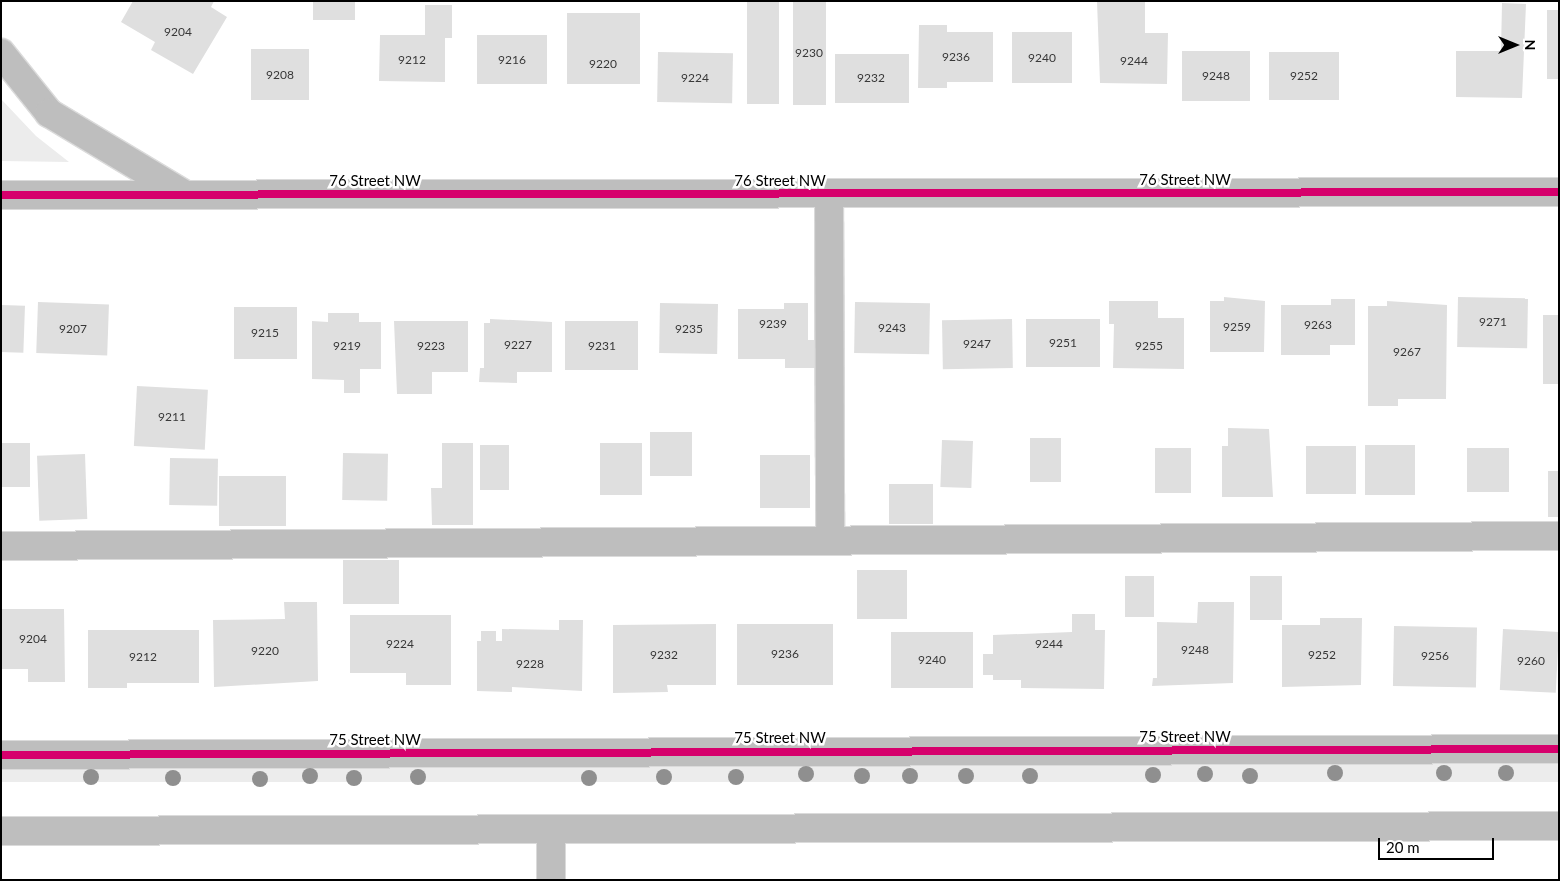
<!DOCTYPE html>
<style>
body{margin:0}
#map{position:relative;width:1560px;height:881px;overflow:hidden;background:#fff;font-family:Lato,sans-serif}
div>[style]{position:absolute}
.green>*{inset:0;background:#ececec;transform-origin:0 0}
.building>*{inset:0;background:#dfdfdf;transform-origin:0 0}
.roads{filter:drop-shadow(1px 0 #dbdbdb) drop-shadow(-1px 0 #dbdbdb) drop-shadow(0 1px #dbdbdb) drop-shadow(0 -1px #dbdbdb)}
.minor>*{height:28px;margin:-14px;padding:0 14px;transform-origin:14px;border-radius:14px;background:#bebebe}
.major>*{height:28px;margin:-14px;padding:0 14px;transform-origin:14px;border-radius:14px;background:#bebebe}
.cycleway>*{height:8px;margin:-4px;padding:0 4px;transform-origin:4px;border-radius:4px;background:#d6006c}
.trees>*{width:16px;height:16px;margin:-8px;border-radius:50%;background:#8f8f8f}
span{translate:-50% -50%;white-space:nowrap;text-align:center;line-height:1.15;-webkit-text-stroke:5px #fff;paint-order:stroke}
.number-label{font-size:12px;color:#383838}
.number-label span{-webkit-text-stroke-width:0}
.street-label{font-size:15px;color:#000}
.frame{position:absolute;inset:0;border:2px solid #000;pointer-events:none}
.north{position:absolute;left:1490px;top:20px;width:50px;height:50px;-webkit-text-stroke:4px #fff;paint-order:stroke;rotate:90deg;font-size:14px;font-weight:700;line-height:20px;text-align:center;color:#000}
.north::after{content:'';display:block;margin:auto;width:18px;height:22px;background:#000;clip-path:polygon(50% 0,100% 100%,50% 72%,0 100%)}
.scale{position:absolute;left:1378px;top:838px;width:116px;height:22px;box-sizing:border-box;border:2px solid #000;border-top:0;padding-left:6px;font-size:15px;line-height:18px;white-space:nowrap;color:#000;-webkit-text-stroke:4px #fff;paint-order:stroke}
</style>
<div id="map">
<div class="green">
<div style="clip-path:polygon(1px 99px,36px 136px,69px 162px,1px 161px)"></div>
<div style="left:1559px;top:764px;width:18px;height:1558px;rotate:90deg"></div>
</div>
<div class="building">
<div style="clip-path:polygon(133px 1px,214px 1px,211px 7px,227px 17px,193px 74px,151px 50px,155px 42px,121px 22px)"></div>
<div style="left:313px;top:1px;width:42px;height:19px"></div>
<div style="left:747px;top:1px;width:32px;height:103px"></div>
<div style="left:793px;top:1px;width:33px;height:104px"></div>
<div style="clip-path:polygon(1097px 1px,1145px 1px,1145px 33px,1168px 33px,1167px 84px,1100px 83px)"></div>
<div style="clip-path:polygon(1502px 3px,1526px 4px,1522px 98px,1456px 97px,1456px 51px,1501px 51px)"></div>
<div style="clip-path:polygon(425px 5px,452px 5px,452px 38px,445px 38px,445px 82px,379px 81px,380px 35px,425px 35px)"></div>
<div style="left:1547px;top:10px;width:12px;height:69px"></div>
<div style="left:567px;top:13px;width:73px;height:71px"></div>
<div style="clip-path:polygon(919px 25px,947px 25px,947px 32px,993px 32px,993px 82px,947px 82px,947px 88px,918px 88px)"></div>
<div style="left:1012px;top:32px;width:60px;height:51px"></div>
<div style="left:477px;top:35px;width:70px;height:49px"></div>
<div style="left:251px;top:49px;width:58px;height:51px"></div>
<div style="left:1182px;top:51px;width:68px;height:50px"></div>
<div style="left:658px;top:52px;width:75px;height:50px;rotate:1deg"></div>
<div style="left:1269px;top:52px;width:70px;height:48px"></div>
<div style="left:835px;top:54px;width:74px;height:49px"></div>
<div style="clip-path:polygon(1224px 297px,1265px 301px,1264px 352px,1210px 352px,1210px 301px,1224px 301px)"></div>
<div style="left:1458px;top:297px;width:70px;height:50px;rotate:1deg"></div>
<div style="clip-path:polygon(1331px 299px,1355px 299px,1355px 345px,1330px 345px,1330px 355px,1281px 355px,1281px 305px,1331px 305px)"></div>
<div style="clip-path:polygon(1109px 301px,1158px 301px,1158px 318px,1184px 318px,1184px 369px,1113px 368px,1114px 324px,1109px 324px)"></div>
<div style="clip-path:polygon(1387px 301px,1447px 305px,1446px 399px,1398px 399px,1398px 406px,1368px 406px,1368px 306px,1387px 306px)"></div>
<div style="left:38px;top:302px;width:71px;height:51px;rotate:2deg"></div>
<div style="left:855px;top:302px;width:75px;height:51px;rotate:1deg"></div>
<div style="left:660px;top:303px;width:58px;height:50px;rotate:1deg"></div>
<div style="clip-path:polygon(784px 303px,808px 303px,808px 340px,817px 340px,817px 368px,785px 368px,785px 359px,738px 359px,738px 309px,784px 309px)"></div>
<div style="left:1px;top:305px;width:24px;height:47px;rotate:2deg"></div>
<div style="left:234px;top:307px;width:63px;height:52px"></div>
<div style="clip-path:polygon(328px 313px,359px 313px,359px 322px,381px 322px,381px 369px,360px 369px,360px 393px,344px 393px,344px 380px,312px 379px,312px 321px,328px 322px)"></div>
<div style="left:1543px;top:315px;width:16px;height:69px"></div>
<div style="clip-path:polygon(490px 319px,552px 322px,552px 372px,517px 372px,517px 383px,479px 382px,480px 368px,484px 368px,484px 323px,490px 323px)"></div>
<div style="left:1012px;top:319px;width:49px;height:70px;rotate:89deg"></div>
<div style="left:1026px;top:319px;width:74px;height:48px"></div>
<div style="clip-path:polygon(394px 321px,468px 321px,468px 372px,432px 372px,432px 394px,397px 394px)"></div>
<div style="left:565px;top:321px;width:73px;height:49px"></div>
<div style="left:137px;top:386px;width:71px;height:60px;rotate:3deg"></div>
<div style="clip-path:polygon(1228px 428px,1269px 429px,1273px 497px,1222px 497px,1222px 446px,1228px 446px)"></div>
<div style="left:650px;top:432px;width:42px;height:44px"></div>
<div style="left:1030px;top:438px;width:31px;height:44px"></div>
<div style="left:942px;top:440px;width:31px;height:47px;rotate:2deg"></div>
<div style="left:1px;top:443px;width:29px;height:44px"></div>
<div style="clip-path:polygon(442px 443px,473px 443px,473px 525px,432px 525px,431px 488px,442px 488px)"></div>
<div style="left:600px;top:443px;width:42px;height:52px"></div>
<div style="left:480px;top:445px;width:29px;height:45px"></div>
<div style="left:1365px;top:445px;width:50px;height:50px"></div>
<div style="left:1306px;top:446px;width:50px;height:48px"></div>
<div style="left:1155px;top:448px;width:36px;height:45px"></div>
<div style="left:1467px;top:448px;width:42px;height:44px"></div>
<div style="left:343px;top:453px;width:45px;height:47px;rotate:1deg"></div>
<div style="left:85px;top:454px;width:65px;height:48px;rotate:88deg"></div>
<div style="left:760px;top:455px;width:50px;height:53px"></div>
<div style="left:170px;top:458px;width:48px;height:47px;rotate:1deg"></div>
<div style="left:1548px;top:471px;width:11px;height:46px"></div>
<div style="left:286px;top:476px;width:50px;height:67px;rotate:90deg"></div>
<div style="left:889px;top:484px;width:44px;height:40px"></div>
<div style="left:343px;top:560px;width:56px;height:44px"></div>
<div style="left:857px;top:570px;width:50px;height:49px"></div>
<div style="left:1125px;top:576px;width:29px;height:41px"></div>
<div style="left:1250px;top:576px;width:32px;height:44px"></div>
<div style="clip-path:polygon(284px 602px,317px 602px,318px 681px,214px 687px,213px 620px,285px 619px)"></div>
<div style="clip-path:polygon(1198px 602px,1234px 602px,1233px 683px,1152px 686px,1153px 678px,1157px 678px,1157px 622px,1197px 623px)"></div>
<div style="clip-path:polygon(1px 609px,64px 609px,65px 682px,28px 682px,28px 669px,1px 669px)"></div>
<div style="clip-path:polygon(1072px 614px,1095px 614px,1095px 630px,1105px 630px,1104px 689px,1021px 688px,1021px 680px,993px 680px,993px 675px,983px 675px,983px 654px,993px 654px,993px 635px,1072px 632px)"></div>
<div style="clip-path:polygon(350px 615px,451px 615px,451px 685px,406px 685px,406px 673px,350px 673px)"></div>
<div style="clip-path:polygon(1320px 618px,1362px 618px,1361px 685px,1282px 687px,1282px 625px,1320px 625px)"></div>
<div style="clip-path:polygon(559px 620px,583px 620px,582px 691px,512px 687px,512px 692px,477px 691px,477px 641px,481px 641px,481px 631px,496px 631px,496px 641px,502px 641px,502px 629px,559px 630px)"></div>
<div style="clip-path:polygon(716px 624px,716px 685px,667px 685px,668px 692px,613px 693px,613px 625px)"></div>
<div style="left:737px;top:624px;width:96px;height:61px"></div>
<div style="left:1394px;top:626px;width:83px;height:60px;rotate:1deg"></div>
<div style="left:1503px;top:629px;width:56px;height:61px;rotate:3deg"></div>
<div style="clip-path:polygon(88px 630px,199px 630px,199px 683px,127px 683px,127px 688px,88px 688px)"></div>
<div style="left:973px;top:632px;width:56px;height:82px;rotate:90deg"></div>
</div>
<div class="roads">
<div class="minor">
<div style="left:1px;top:53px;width:77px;rotate:51.3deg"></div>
<div style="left:49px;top:113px;width:157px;rotate:31deg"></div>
<div style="left:829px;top:194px;width:347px;rotate:89.8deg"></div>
<div style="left:1px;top:195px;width:1558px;rotate:-0.11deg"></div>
<div style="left:1px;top:546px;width:1558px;rotate:-0.37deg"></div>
<div style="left:1px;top:755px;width:1558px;rotate:-0.22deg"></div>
<div style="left:551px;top:832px;width:48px;rotate:90deg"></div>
</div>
<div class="major">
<div style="left:1px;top:831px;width:1558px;rotate:-0.18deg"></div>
</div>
</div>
<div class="cycleway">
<div style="left:1px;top:195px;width:1558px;rotate:-0.11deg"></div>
<div style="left:1px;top:755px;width:1558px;rotate:-0.22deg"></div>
</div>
<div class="trees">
<div style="left:1335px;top:773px"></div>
<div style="left:1444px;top:773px"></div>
<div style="left:1506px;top:773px"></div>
<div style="left:806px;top:774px"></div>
<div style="left:1205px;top:774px"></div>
<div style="left:1153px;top:775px"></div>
<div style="left:310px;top:776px"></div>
<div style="left:862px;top:776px"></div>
<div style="left:910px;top:776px"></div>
<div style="left:966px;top:776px"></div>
<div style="left:1030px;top:776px"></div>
<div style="left:1250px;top:776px"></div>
<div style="left:91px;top:777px"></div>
<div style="left:418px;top:777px"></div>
<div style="left:664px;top:777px"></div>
<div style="left:736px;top:777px"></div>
<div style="left:173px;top:778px"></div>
<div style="left:354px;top:778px"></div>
<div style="left:589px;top:778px"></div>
<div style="left:260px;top:779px"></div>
</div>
<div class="number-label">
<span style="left:178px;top:32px">9204</span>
<span style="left:809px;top:53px">9230</span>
<span style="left:956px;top:57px">9236</span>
<span style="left:1042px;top:58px">9240</span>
<span style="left:412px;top:60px">9212</span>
<span style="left:512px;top:60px">9216</span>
<span style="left:1134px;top:61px">9244</span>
<span style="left:603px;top:64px">9220</span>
<span style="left:280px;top:75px">9208</span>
<span style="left:1216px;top:76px">9248</span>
<span style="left:1304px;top:76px">9252</span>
<span style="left:695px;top:78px">9224</span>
<span style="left:871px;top:78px">9232</span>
<span style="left:1493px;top:322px">9271</span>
<span style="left:773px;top:324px">9239</span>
<span style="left:1318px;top:325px">9263</span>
<span style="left:1237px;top:327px">9259</span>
<span style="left:892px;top:328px">9243</span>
<span style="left:73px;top:329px">9207</span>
<span style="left:689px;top:329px">9235</span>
<span style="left:265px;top:333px">9215</span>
<span style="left:1063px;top:343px">9251</span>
<span style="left:977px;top:344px">9247</span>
<span style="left:518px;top:345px">9227</span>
<span style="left:347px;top:346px">9219</span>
<span style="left:431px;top:346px">9223</span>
<span style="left:602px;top:346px">9231</span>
<span style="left:1149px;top:346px">9255</span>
<span style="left:1407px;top:352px">9267</span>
<span style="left:172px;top:417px">9211</span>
<span style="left:33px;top:639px">9204</span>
<span style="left:400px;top:644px">9224</span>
<span style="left:1049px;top:644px">9244</span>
<span style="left:1195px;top:650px">9248</span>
<span style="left:265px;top:651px">9220</span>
<span style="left:785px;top:654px">9236</span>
<span style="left:664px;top:655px">9232</span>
<span style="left:1322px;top:655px">9252</span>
<span style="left:1435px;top:656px">9256</span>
<span style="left:143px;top:657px">9212</span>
<span style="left:932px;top:660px">9240</span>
<span style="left:1531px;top:661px">9260</span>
<span style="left:530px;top:664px">9228</span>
</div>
<div class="street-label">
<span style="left:1185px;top:180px">76 Street NW</span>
<span style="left:375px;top:181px">76 Street NW</span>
<span style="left:780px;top:181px">76 Street NW</span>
<span style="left:1185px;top:737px">75 Street NW</span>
<span style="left:780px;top:738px">75 Street NW</span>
<span style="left:375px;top:740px">75 Street NW</span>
</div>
<div class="frame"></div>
<div class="north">N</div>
<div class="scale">20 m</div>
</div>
